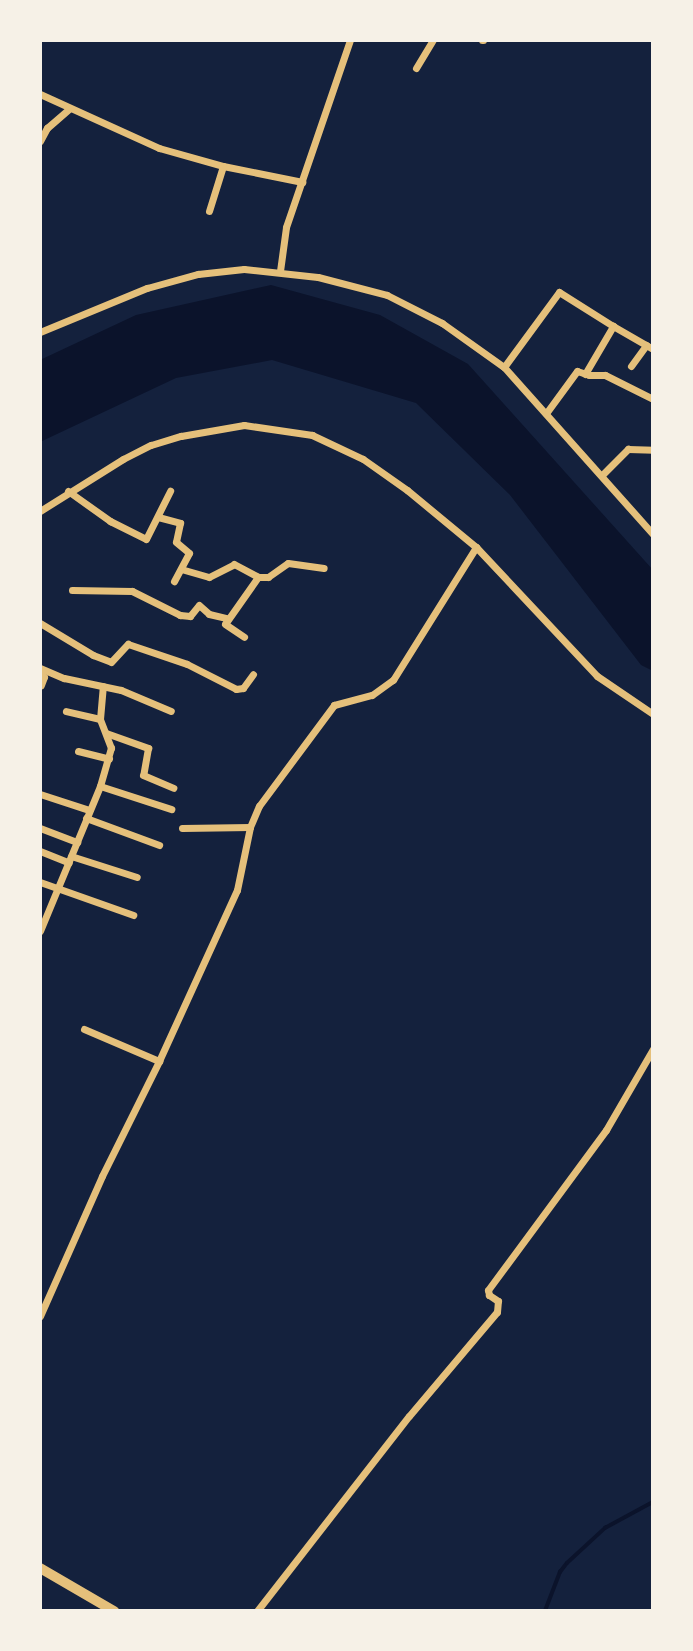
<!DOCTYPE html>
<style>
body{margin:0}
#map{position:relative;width:693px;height:1651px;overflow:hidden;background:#14213d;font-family:"Golos Text",sans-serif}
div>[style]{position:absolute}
.water>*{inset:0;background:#0b132b}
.stream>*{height:3.5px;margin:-1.75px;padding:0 1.75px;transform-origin:1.75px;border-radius:1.75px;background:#0b132b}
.minor>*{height:7px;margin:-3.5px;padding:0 3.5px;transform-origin:3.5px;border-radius:3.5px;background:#e5c07b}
.secondary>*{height:10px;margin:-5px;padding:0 5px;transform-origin:5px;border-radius:5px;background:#e5c07b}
span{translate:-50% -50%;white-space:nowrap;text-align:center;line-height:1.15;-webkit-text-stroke:7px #f6f1e7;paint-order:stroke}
.frame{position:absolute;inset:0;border:42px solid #f6f1e7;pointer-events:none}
</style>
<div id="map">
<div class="water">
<div style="clip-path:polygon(271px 285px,380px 315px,468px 364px,653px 570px,653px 671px,641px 665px,510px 495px,416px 403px,272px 360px,176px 378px,40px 442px,40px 360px,136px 315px)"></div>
</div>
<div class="stream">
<div style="left:545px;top:1611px;width:42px;rotate:-69deg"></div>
<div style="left:560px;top:1572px;width:11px;rotate:-52deg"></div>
<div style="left:567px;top:1563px;width:52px;rotate:-42.6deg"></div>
<div style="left:605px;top:1528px;width:55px;rotate:-28.4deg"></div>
</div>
<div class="minor">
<div style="left:482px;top:40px;width:1px"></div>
<div style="left:416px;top:68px;width:33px;rotate:-59deg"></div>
<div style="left:40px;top:94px;width:131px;rotate:24.4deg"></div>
<div style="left:159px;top:148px;width:66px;rotate:15.7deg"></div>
<div style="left:223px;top:166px;width:81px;rotate:11.4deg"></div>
<div style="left:40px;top:141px;width:15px;rotate:-62deg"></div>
<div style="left:47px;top:128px;width:30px;rotate:-41deg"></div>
<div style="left:209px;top:211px;width:47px;rotate:-72.7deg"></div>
<div style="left:280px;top:271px;width:44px;rotate:-82.2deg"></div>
<div style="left:286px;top:227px;width:198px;rotate:-71.1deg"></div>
<div style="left:40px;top:332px;width:116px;rotate:-22.4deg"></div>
<div style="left:147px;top:288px;width:53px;rotate:-15.4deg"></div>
<div style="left:198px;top:274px;width:46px;rotate:-6.2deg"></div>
<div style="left:244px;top:269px;width:74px;rotate:6.2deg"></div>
<div style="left:318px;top:277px;width:71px;rotate:14.6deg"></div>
<div style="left:387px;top:295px;width:62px;rotate:27deg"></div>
<div style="left:442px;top:323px;width:76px;rotate:35.4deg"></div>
<div style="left:504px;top:367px;width:224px;rotate:48.3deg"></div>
<div style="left:631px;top:366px;width:26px;rotate:-54deg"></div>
<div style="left:504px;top:367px;width:93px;rotate:-53.7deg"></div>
<div style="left:559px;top:292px;width:64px;rotate:32.2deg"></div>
<div style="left:585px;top:374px;width:56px;rotate:-59.7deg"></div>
<div style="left:613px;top:326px;width:46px;rotate:29.9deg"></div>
<div style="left:547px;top:412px;width:51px;rotate:-53.8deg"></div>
<div style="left:577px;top:371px;width:13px;rotate:18deg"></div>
<div style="left:589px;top:375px;width:16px"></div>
<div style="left:605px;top:375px;width:54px;rotate:26.6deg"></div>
<div style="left:602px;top:475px;width:37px;rotate:-45deg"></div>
<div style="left:628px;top:449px;width:25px;rotate:2deg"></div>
<div style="left:68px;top:491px;width:52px;rotate:35.5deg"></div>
<div style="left:110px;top:521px;width:40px;rotate:26.6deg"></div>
<div style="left:146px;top:539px;width:54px;rotate:-63.4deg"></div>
<div style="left:40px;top:511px;width:98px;rotate:-32.1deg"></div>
<div style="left:123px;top:459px;width:31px;rotate:-27deg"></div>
<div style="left:151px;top:445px;width:31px;rotate:-17deg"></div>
<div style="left:181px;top:436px;width:64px;rotate:-9.9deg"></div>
<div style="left:244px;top:425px;width:69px;rotate:8.4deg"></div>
<div style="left:312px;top:435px;width:56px;rotate:25.2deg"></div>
<div style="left:363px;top:459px;width:54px;rotate:35.2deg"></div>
<div style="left:407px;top:490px;width:89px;rotate:39.6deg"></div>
<div style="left:476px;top:547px;width:177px;rotate:46.8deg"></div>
<div style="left:597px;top:676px;width:68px;rotate:34.2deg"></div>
<div style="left:158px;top:517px;width:23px;rotate:15deg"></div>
<div style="left:180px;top:523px;width:19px;rotate:102deg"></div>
<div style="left:176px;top:542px;width:17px;rotate:40deg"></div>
<div style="left:189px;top:553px;width:32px;rotate:118deg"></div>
<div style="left:181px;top:569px;width:29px;rotate:16deg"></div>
<div style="left:209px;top:577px;width:28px;rotate:-27deg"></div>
<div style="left:234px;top:564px;width:27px;rotate:28deg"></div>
<div style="left:258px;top:577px;width:57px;rotate:125.1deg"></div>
<div style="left:225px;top:624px;width:23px;rotate:34deg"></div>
<div style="left:258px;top:577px;width:10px"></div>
<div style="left:268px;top:577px;width:24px;rotate:-35deg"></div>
<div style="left:288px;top:563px;width:36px;rotate:8deg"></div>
<div style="left:72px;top:590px;width:60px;rotate:1deg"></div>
<div style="left:132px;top:591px;width:54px;rotate:26.6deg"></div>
<div style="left:180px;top:615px;width:10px;rotate:6deg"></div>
<div style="left:190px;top:616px;width:14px;rotate:-51deg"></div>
<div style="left:199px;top:605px;width:13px;rotate:42deg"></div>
<div style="left:209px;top:614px;width:18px;rotate:13deg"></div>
<div style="left:40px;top:623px;width:62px;rotate:31.1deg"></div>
<div style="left:93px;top:655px;width:19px;rotate:21deg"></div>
<div style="left:111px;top:662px;width:25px;rotate:-47deg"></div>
<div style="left:128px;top:644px;width:62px;rotate:18.7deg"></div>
<div style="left:187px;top:664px;width:55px;rotate:27deg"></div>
<div style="left:236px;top:689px;width:7px;rotate:-8deg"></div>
<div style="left:243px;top:688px;width:17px;rotate:-54deg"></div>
<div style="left:40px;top:668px;width:26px;rotate:23deg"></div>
<div style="left:64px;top:678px;width:58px;rotate:11.9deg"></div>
<div style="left:121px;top:690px;width:54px;rotate:22.8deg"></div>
<div style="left:40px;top:674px;width:5px;rotate:37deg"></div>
<div style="left:44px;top:677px;width:9px;rotate:111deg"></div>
<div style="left:100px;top:719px;width:33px;rotate:-85deg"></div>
<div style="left:106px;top:733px;width:45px;rotate:19.7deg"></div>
<div style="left:148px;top:748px;width:27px;rotate:100deg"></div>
<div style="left:143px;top:775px;width:33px;rotate:23deg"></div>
<div style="left:78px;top:751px;width:32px;rotate:14deg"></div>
<div style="left:100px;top:786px;width:75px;rotate:17.9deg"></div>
<div style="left:40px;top:794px;width:52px;rotate:18.1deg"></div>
<div style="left:86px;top:818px;width:78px;rotate:20.3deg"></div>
<div style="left:40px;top:828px;width:40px;rotate:21deg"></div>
<div style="left:182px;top:828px;width:68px;rotate:-0.8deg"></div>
<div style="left:40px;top:851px;width:31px;rotate:22deg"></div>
<div style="left:71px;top:856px;width:69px;rotate:17.7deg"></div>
<div style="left:40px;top:882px;width:99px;rotate:19.5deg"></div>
<div style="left:40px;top:931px;width:157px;rotate:-67.5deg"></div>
<div style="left:100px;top:786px;width:40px;rotate:-74deg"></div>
<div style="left:111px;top:748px;width:31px;rotate:-111deg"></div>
<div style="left:100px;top:719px;width:35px;rotate:-167deg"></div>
<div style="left:84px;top:1029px;width:82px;rotate:23.1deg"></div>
<div style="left:40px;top:1316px;width:153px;rotate:-66.1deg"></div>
<div style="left:102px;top:1176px;width:128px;rotate:-63.6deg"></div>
<div style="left:159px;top:1061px;width:188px;rotate:-65.5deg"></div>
<div style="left:237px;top:890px;width:64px;rotate:-78.3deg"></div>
<div style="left:250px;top:827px;width:23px;rotate:-67deg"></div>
<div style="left:259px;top:806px;width:126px;rotate:-53.4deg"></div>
<div style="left:334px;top:705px;width:39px;rotate:-15deg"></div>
<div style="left:372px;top:695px;width:26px;rotate:-36deg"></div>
<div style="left:393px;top:680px;width:157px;rotate:-58deg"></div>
<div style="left:257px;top:1611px;width:247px;rotate:-52.1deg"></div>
<div style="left:409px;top:1416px;width:136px;rotate:-49.8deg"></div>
<div style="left:497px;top:1312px;width:11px;rotate:-85deg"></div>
<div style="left:498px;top:1301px;width:11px;rotate:-146deg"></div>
<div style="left:489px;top:1295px;width:5px;rotate:-101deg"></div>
<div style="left:488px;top:1290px;width:199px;rotate:-53.6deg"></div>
<div style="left:606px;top:1130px;width:94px;rotate:-59.9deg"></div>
</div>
<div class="secondary">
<div style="left:40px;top:1568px;width:86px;rotate:30.2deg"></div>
</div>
<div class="frame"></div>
</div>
